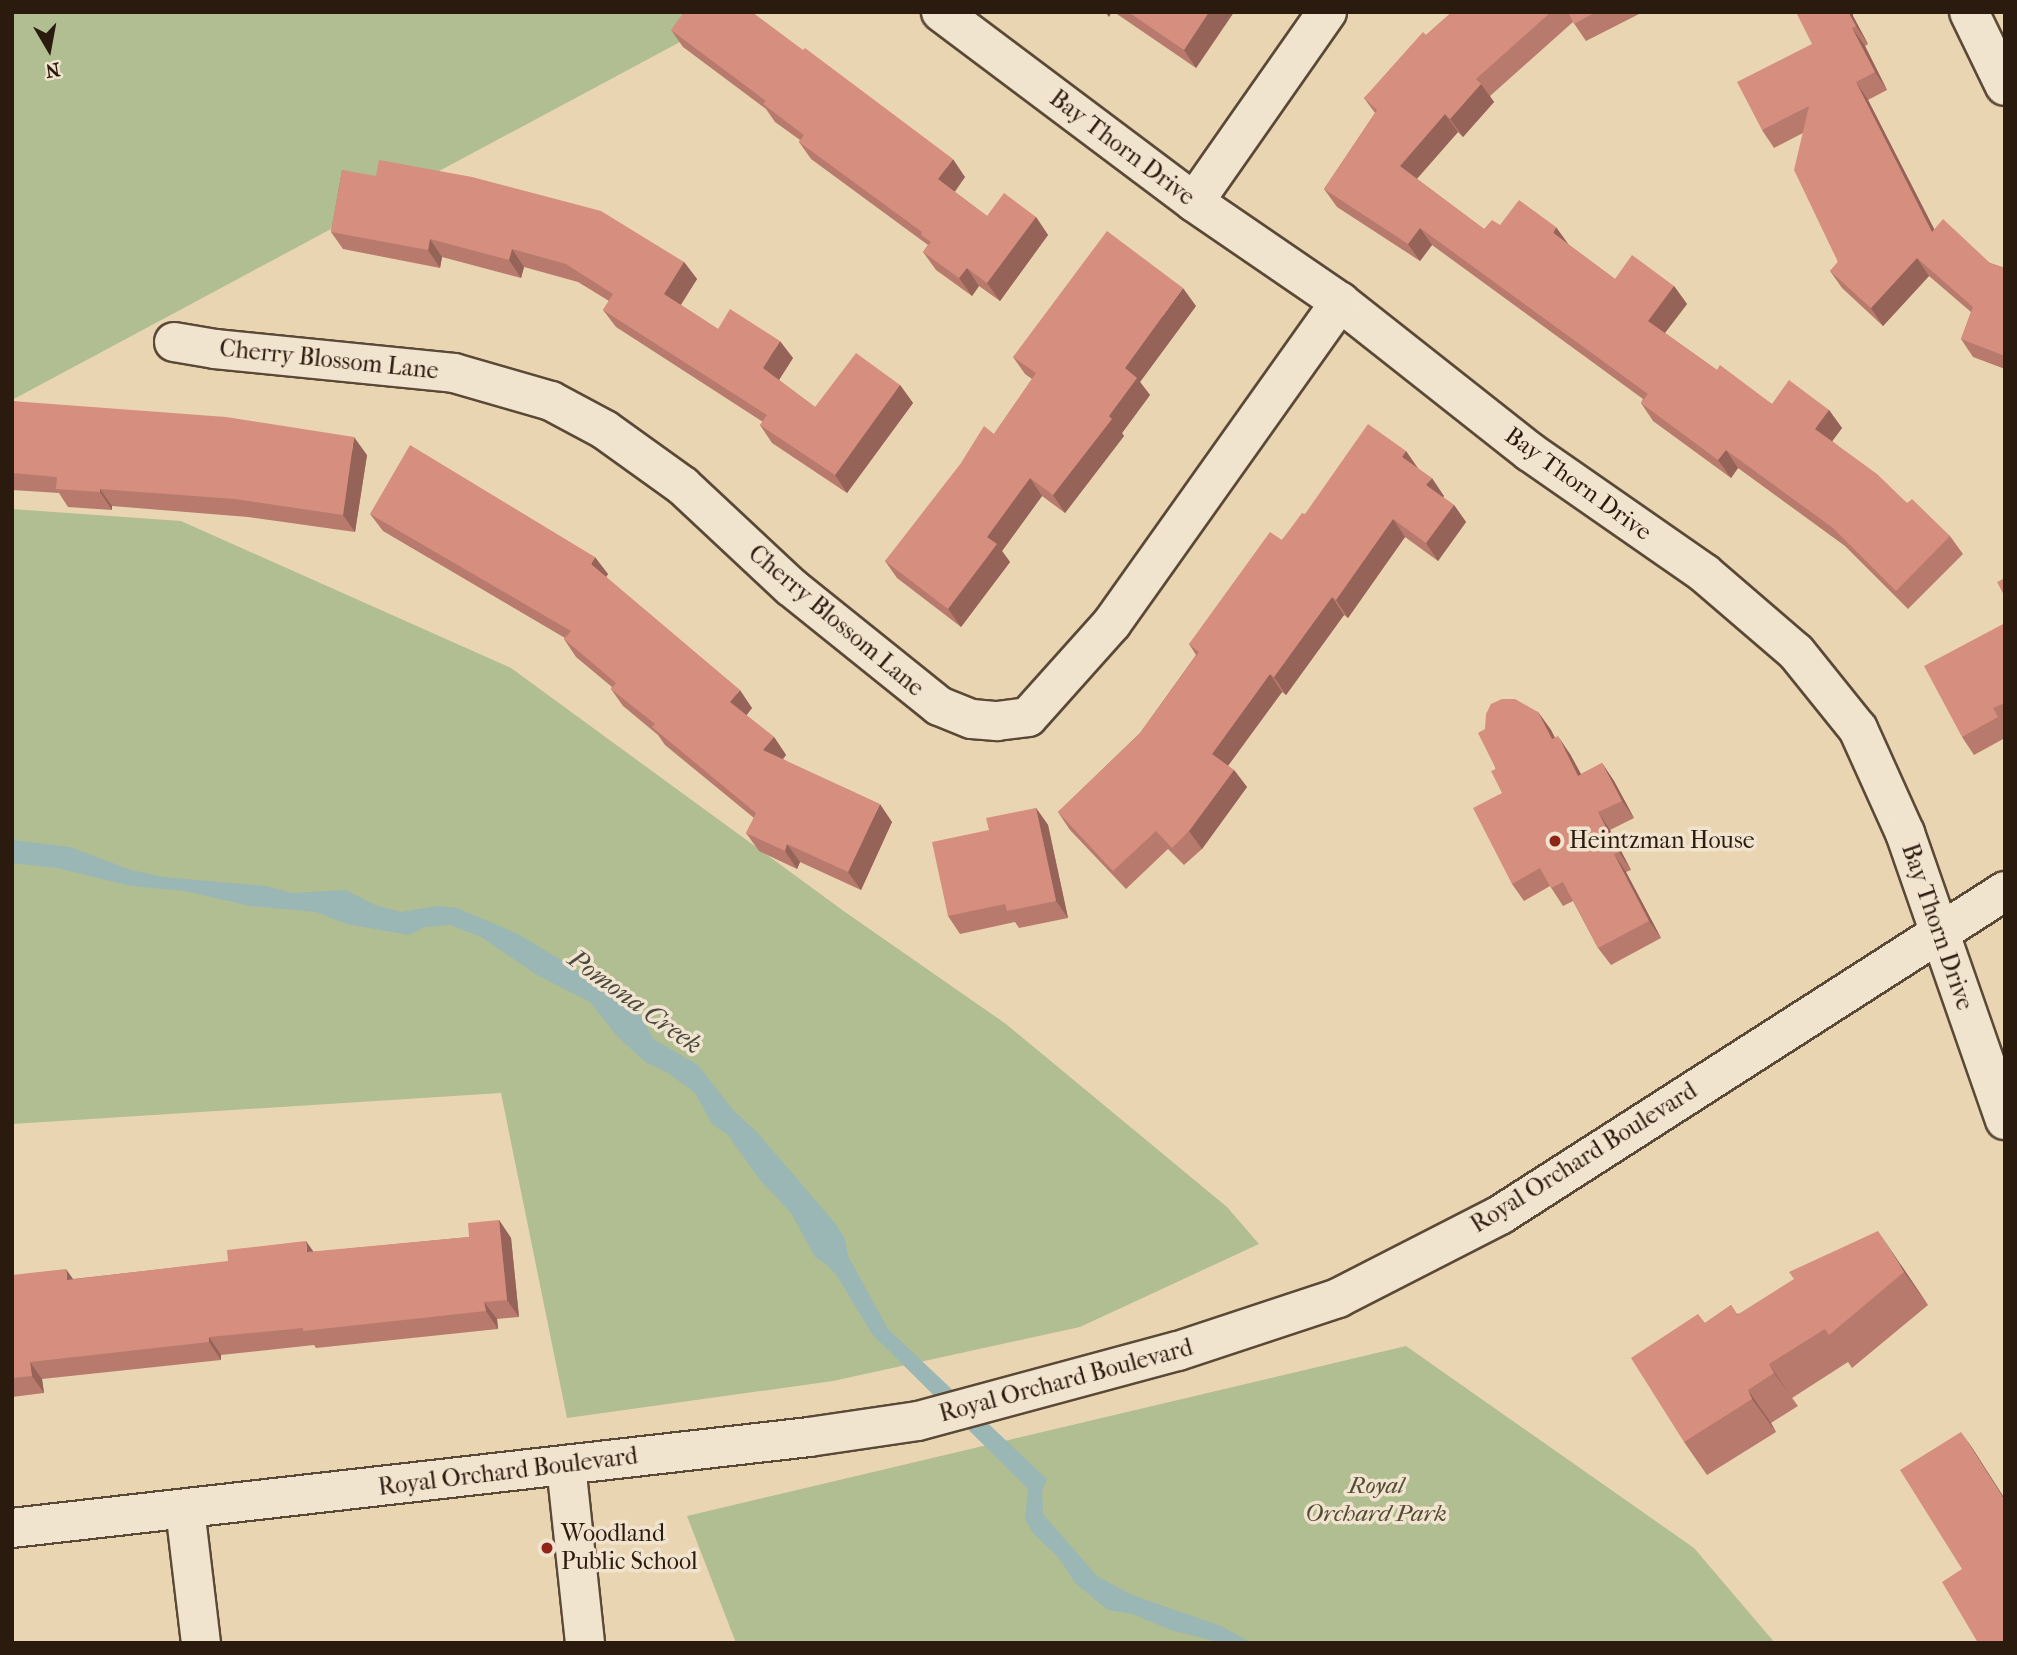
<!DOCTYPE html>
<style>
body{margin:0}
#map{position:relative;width:2017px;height:1655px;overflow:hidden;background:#ead5b3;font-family:"IM FELL French Canon",serif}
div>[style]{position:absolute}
.green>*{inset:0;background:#b1be91}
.water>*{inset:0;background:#9ab7b5}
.roads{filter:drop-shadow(2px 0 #5b4937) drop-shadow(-2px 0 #5b4937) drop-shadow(0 2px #5b4937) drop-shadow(0 -2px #5b4937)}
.minor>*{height:38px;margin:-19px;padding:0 19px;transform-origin:19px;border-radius:19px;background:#f1e4ce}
.wall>*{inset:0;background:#b87a6d}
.shaded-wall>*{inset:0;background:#966359}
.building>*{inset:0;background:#d68e7f}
.dots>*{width:19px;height:19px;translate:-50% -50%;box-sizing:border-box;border:4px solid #f1e4ce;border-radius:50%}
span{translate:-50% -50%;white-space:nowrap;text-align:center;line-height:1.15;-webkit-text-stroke:7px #f1e4ce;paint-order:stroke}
.street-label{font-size:24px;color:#2b1a0e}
.poi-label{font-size:24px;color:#2b1a0e}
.left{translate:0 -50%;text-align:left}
.park-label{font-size:24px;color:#534b35;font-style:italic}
.water-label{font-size:26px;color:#4c4940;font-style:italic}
.frame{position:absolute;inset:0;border:14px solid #2b1a0e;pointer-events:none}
.north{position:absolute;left:14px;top:14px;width:70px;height:70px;-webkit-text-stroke:5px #f1e4ce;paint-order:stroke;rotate:170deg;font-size:19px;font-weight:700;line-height:28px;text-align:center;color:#2b1a0e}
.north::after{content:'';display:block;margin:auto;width:24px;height:32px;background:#2b1a0e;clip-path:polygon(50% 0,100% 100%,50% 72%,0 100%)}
</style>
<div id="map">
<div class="green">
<div style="clip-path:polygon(12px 12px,736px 12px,12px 400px)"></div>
<div style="clip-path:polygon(12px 509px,181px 521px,511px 668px,845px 912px,1006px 1024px,1227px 1207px,1259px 1244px,1080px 1327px,833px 1381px,567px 1418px,501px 1093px,12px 1124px)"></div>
<div style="clip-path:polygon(1406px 1346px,1694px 1548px,1775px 1643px,736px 1643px,687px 1516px)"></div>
</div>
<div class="water">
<div style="clip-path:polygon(12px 840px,70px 847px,131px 870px,163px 877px,266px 886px,292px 893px,346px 890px,375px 905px,401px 912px,437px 906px,457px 908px,518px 934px,571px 966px,641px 1015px,653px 1039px,698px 1065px,733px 1110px,756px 1131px,835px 1223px,845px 1239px,848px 1256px,888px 1329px,1047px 1479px,1042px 1491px,1043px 1514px,1097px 1576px,1132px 1595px,1221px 1626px,1252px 1643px,1223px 1643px,1170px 1630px,1133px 1614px,1108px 1610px,1076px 1584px,1058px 1557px,1033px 1533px,1025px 1519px,1028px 1489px,872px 1334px,837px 1276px,827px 1265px,815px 1257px,791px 1213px,760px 1180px,727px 1134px,712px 1124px,695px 1093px,668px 1073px,645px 1062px,616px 1035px,590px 1002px,537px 975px,481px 937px,450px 925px,425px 927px,409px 935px,346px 924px,316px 912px,250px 906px,185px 891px,131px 886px,57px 868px,12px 863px)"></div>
</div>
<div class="roads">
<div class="minor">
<div style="left:941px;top:12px;width:316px;rotate:36.9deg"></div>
<div style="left:1194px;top:202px;width:177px;rotate:34.4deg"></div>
<div style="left:1340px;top:302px;width:242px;rotate:38.3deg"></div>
<div style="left:1530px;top:452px;width:212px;rotate:34.8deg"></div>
<div style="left:1704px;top:573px;width:121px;rotate:40.7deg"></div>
<div style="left:1796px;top:652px;width:99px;rotate:51.2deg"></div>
<div style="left:1858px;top:729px;width:114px;rotate:65.7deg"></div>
<div style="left:1905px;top:833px;width:304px;rotate:70.8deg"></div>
<div style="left:1969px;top:12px;width:82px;rotate:64.1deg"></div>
<div style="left:1194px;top:202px;width:232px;rotate:-55deg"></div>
<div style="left:174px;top:342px;width:42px;rotate:9.7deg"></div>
<div style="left:215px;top:349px;width:240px;rotate:5.7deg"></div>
<div style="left:454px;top:373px;width:101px;rotate:16.1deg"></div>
<div style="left:551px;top:401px;width:61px;rotate:28.2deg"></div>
<div style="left:605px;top:430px;width:96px;rotate:35.7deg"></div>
<div style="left:683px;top:486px;width:148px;rotate:43.1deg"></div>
<div style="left:791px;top:587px;width:190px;rotate:38.8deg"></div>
<div style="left:939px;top:706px;width:35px;rotate:22deg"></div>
<div style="left:972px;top:719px;width:25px;rotate:5deg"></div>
<div style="left:997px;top:721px;width:31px;rotate:-7deg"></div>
<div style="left:1028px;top:717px;width:126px;rotate:-48.2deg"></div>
<div style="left:1112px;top:623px;width:394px;rotate:-54.6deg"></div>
<div style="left:566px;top:1465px;width:179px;rotate:83.9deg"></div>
<div style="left:185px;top:1509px;width:135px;rotate:83.2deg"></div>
<div style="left:12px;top:1528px;width:802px;rotate:-6.51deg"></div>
<div style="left:809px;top:1437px;width:110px;rotate:-8.4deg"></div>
<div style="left:918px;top:1421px;width:269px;rotate:-15.1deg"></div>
<div style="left:1178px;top:1351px;width:169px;rotate:-18.3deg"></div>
<div style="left:1338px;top:1298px;width:182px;rotate:-27.1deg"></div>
<div style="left:1500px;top:1215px;width:600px;rotate:-32.68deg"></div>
</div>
</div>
<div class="wall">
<div style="clip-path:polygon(1114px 12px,1234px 12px,1196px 68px)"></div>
<div style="clip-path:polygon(1452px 12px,1643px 12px,1586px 41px,1573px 22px,1490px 96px,1494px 102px,1463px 137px,1458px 132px,1417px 179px,1484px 229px,1500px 225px,1568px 244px,1615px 279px,1674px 286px,1687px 304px,1665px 333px,1717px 370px,1772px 404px,1829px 410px,1842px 428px,1832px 441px,1907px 503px,1950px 536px,1963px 554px,1908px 609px,1845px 546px,1738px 468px,1731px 478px,1653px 421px,1641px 403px,1643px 399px,1432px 245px,1420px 261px,1337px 207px,1324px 189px,1375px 113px,1364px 98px,1426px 35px)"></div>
<div style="clip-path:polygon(1853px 12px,1853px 16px,1868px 44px,1865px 46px,1887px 90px,1868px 100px,1934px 230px,1990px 263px,2005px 268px,2005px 369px,1973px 357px,1961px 339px,1971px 312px,1929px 276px,1883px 326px,1842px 288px,1830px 271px,1838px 262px,1803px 133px,1774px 148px,1762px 130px)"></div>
<div style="clip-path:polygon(671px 30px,965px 177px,955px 192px,987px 216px,1036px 217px,1048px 235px,1000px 301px,979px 286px,972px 296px,936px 270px,923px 252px,928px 245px,811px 159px,799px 142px,800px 140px,775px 122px,766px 109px,683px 47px)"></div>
<div style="clip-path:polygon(342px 170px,684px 262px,697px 279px,681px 305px,718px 329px,793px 358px,779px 380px,815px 407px,900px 385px,913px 403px,847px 493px,772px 443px,760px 425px,763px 422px,616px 327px,603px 310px,609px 301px,578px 282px,524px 267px,521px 278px,442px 257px,440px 268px,343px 249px,331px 232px)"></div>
<div style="clip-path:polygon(1196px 306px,1140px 382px,1150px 395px,1122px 433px,1124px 436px,1065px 513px,1042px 496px,1002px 551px,1010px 562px,961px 627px,897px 578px,885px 561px,994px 434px,1032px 379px,1025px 374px,1013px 357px)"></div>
<div style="clip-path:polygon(12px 401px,367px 455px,355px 532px,248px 517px,112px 506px,112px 510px,68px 507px,59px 493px,12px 490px)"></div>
<div style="clip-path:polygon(1406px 451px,1418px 468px,1444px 496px,1443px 497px,1454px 505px,1466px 522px,1438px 561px,1405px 537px,1348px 618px,1344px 615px,1286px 695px,1282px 692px,1228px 766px,1234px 770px,1247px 787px,1202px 849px,1184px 865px,1168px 849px,1126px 889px,1070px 830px,1058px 812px,1140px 733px,1196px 655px,1189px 644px,1305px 514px)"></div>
<div style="clip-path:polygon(370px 514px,608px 574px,606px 577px,752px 708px,746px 715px,774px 737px,786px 755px,783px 759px,892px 822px,861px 890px,800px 862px,797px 869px,759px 851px,746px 833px,754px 818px,665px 745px,658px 735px,623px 706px,611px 689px,612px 687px,576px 657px,564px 639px,565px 638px,383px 531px)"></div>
<div style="clip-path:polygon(2005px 623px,2005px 738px,1974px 755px,1962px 737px)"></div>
<div style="clip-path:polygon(1538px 712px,1551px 730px,1555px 738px,1570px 754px,1581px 774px,1602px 763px,1614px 781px,1634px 818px,1610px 830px,1631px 870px,1626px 872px,1661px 938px,1611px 965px,1598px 948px,1573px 901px,1563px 906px,1550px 886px,1524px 901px,1512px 884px,1502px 793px,1485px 729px)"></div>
<div style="clip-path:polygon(1036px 808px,1048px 825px,1068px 918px,1019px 928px,1015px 922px,960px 934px,948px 916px,989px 830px)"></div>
<div style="clip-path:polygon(499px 1220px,511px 1238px,519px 1317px,497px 1319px,498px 1329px,316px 1348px,314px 1345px,221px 1355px,221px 1360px,42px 1379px,44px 1393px,12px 1397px,12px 1275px,73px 1279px,314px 1252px,469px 1237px)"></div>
<div style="clip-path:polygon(1901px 1265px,1928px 1305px,1852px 1368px,1848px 1362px,1792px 1398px,1798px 1406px,1771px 1423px,1776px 1432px,1707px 1475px,1684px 1442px,1705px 1323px,1731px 1305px,1737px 1314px)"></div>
</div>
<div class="shaded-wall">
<div style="clip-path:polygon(1105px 12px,1112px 12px,1109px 17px)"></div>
<div style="clip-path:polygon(1209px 12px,1234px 12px,1196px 68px,1184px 50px)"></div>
<div style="clip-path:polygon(1848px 12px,1853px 12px,1853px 16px,1868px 44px,1856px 26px)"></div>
<div style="clip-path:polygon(1852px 28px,1865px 46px,1887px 90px,1875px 72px)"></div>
<div style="clip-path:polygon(1856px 82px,1868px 100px,1945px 250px,1932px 232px)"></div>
<div style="clip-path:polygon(1481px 84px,1494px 102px,1463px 137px,1450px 119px)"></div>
<div style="clip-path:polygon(1445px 114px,1458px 132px,1412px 184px,1400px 166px)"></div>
<div style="clip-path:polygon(953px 159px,965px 177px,950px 197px,938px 179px)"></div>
<div style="clip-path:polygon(1036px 217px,1048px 235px,1000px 301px,987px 283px)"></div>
<div style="clip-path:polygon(1556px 227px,1569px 245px,1553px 233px)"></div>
<div style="clip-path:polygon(1420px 228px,1432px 245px,1420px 261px,1408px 244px)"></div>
<div style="clip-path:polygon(430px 239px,442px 257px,440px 268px,428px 250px)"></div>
<div style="clip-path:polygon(512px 249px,524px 267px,521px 278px,509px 260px)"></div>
<div style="clip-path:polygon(1917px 258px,1929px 276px,1883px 326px,1871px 308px)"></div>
<div style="clip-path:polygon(684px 262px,697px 279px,676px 312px,664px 294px)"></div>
<div style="clip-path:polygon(967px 268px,979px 286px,972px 296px,959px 278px)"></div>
<div style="clip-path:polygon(1674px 286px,1687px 304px,1661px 338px,1648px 321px)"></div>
<div style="clip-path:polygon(1183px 288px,1196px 306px,1140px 382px,1150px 395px,1122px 433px,1124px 436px,1065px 513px,1053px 495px,1109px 416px,1125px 368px)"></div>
<div style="clip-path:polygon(780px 341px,793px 358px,775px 386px,763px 368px)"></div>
<div style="clip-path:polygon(900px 385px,913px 403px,847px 493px,835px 475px)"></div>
<div style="clip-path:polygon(1829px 410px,1842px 428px,1828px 447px,1815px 429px)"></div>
<div style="clip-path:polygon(354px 437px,367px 455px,355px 532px,343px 515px)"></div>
<div style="clip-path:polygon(1726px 450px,1738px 468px,1731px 478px,1718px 460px)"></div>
<div style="clip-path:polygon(1406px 451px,1418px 469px,1402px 457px)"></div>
<div style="clip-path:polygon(1030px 478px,1042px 496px,1002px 551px,1010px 562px,961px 627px,948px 609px,987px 537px)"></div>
<div style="clip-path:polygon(1432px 478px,1444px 496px,1439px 503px,1426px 485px)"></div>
<div style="clip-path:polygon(100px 489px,112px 506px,112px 510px,100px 492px)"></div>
<div style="clip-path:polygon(1454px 505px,1466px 522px,1438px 561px,1426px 543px)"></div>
<div style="clip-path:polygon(1393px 519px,1405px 537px,1348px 618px,1336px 600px)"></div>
<div style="clip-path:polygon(595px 557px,608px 574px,603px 582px,591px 564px)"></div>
<div style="clip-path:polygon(1332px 597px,1344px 615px,1286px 695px,1274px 677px)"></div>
<div style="clip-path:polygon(1270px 674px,1282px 692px,1224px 771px,1212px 754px)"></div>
<div style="clip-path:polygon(740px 690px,752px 708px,743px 720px,730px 702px)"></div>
<div style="clip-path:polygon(1538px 712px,1551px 730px,1564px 756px,1552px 739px)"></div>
<div style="clip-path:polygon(1558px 736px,1570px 754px,1591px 793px,1578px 776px)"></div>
<div style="clip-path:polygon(774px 737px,786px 755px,775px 768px,763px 750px)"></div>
<div style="clip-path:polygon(1602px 763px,1614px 781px,1634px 818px,1622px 801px)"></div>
<div style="clip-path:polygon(1234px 770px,1247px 787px,1202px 849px,1189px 831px)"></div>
<div style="clip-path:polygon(880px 804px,892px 822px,861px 890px,848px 872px)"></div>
<div style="clip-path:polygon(1036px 808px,1048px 825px,1068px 918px,1056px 901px)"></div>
<div style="clip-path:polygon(1598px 812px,1610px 830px,1631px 870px,1619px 852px)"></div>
<div style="clip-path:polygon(787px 844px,800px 862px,797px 869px,785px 851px)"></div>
<div style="clip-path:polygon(1614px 854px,1626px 872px,1661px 938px,1649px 921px)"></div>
<div style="clip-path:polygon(499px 1220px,511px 1238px,519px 1317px,507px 1300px)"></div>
<div style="clip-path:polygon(1878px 1231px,1901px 1265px,1928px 1305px,1904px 1272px)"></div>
<div style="clip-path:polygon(306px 1241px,318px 1258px,307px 1252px)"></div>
<div style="clip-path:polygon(66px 1269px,78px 1286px,67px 1280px)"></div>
<div style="clip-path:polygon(484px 1302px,497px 1319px,498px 1329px,486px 1311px)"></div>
<div style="clip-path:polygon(209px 1337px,221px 1355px,221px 1360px,209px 1342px)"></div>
<div style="clip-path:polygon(30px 1362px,42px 1379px,44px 1393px,32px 1376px)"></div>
<div style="clip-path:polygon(1769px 1364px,1792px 1398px,1798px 1406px,1774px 1373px)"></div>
<div style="clip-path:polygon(1748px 1390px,1771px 1423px,1776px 1432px,1752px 1399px)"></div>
<div style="clip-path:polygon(1961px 1432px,1973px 1449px,2005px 1499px,2005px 1501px)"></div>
</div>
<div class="building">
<div style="clip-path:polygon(684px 12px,752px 12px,803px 50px,805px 48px,953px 159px,938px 179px,987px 216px,1004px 193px,1036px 217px,987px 283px,967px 268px,959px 278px,923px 252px,931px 242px,921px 235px,922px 232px,799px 142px,804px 135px,763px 104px,766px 101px,671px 30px)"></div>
<div style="clip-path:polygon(1128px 12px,1209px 12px,1184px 50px)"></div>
<div style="clip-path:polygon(1452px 12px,1551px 12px,1476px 79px,1481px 84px,1450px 119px,1445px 114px,1400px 166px,1484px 229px,1492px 220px,1500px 225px,1519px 200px,1556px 227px,1553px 233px,1615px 279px,1632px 255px,1674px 286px,1648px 321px,1717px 370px,1720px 365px,1772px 404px,1789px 380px,1829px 410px,1815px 429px,1877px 474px,1907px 503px,1912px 499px,1950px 536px,1896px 591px,1833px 528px,1726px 450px,1718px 460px,1641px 403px,1648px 394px,1420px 228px,1408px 244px,1324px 189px,1377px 110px,1364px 98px,1423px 32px,1426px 35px)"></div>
<div style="clip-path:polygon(1568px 12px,1596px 12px,1574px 24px)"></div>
<div style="clip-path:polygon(1796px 12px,1848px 12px,1856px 26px,1852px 28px,1875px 72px,1856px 82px,1932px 232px,1943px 219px,1990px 263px,2005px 268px,2005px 356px,1961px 339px,1973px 307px,1917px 258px,1871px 308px,1830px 271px,1838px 262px,1794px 170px,1809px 106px,1762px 130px,1737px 82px,1812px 44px)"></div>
<div style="clip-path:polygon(379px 160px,472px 177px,601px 211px,684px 262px,664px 294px,718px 329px,730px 309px,780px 341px,763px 368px,815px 407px,856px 353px,900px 385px,835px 475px,760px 425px,767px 415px,603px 310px,613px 294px,566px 264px,512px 249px,509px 260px,430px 239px,428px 250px,331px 232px,342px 170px,376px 176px)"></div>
<div style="clip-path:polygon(1107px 231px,1183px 288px,1125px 368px,1137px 378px,1109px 416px,1112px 419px,1053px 495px,1030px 478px,987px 537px,997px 544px,948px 609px,885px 561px,961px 463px,984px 426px,994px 434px,1036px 373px,1013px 357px)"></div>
<div style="clip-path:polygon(12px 401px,226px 417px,354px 437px,343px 515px,235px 499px,100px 489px,100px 492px,56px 489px,57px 477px,12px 473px)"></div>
<div style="clip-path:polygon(1368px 424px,1406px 451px,1402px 457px,1432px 478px,1426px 485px,1454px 505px,1426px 543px,1393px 519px,1336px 600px,1332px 597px,1274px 677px,1270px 674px,1212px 754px,1234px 770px,1189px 831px,1172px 848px,1156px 831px,1113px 871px,1058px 812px,1140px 733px,1199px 652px,1189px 644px,1270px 532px,1282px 540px,1302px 513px,1305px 514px)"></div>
<div style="clip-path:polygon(410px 445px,595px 557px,591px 564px,740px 690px,730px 702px,774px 737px,763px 750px,880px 804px,848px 872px,787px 844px,785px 851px,746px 833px,756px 813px,652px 727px,655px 724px,611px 689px,616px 683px,564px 639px,571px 631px,370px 514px)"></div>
<div style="clip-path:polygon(2005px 578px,2005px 597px,1997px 582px)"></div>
<div style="clip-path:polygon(2005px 623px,2005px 703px,1993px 708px,1998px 717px,1962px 737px,1924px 666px)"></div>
<div style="clip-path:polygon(1502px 699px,1515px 699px,1538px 712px,1552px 739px,1558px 736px,1578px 776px,1602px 763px,1622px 801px,1598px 812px,1619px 852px,1614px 854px,1649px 921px,1598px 948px,1563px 882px,1551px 888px,1540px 868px,1512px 884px,1473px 808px,1502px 793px,1491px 771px,1496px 769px,1478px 733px,1485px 729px,1486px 714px,1491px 704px)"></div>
<div style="clip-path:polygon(1036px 808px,1056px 901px,1007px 911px,1005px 904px,948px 916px,932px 842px,989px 830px,986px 818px)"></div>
<div style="clip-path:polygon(499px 1220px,507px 1300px,484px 1302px,486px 1311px,303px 1331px,303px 1328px,209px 1337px,209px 1342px,30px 1362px,32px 1376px,12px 1378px,12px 1275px,66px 1269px,67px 1280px,228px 1261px,227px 1250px,306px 1241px,307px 1252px,469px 1237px,468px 1223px)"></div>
<div style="clip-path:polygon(1878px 1231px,1904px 1272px,1829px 1335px,1825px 1329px,1769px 1364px,1774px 1373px,1748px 1390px,1752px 1399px,1684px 1442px,1631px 1358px,1698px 1314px,1705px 1323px,1731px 1305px,1737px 1315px,1794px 1279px,1789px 1272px)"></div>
<div style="clip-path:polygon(1961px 1432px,2005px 1501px,2005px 1643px,1978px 1643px,1942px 1582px,1962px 1569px,1900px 1470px)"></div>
</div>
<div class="dots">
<div style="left:1555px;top:841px;background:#8f2418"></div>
<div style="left:547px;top:1548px;background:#8f2418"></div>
</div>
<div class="street-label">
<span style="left:1122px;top:148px;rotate:37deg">Bay Thorn Drive</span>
<span style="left:329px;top:360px;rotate:6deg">Cherry Blossom Lane</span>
<span style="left:1578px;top:484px;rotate:36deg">Bay Thorn Drive</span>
<span style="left:836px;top:621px;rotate:40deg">Cherry Blossom Lane</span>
<span style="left:1937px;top:927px;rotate:71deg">Bay Thorn Drive</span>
<span style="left:1584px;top:1158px;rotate:-32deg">Royal Orchard Boulevard</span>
<span style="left:1066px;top:1381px;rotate:-15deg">Royal Orchard Boulevard</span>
<span style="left:508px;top:1472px;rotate:-7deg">Royal Orchard Boulevard</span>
</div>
<div class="poi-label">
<span class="left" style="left:1569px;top:841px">Heintzman House</span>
<span class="left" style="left:561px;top:1548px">Woodland<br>Public School</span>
</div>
<div class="park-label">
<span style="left:1376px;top:1500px">Royal<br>Orchard Park</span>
</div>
<div class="water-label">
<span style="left:635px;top:1002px;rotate:36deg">Pomona Creek</span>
</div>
<div class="frame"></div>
<div class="north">N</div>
</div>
